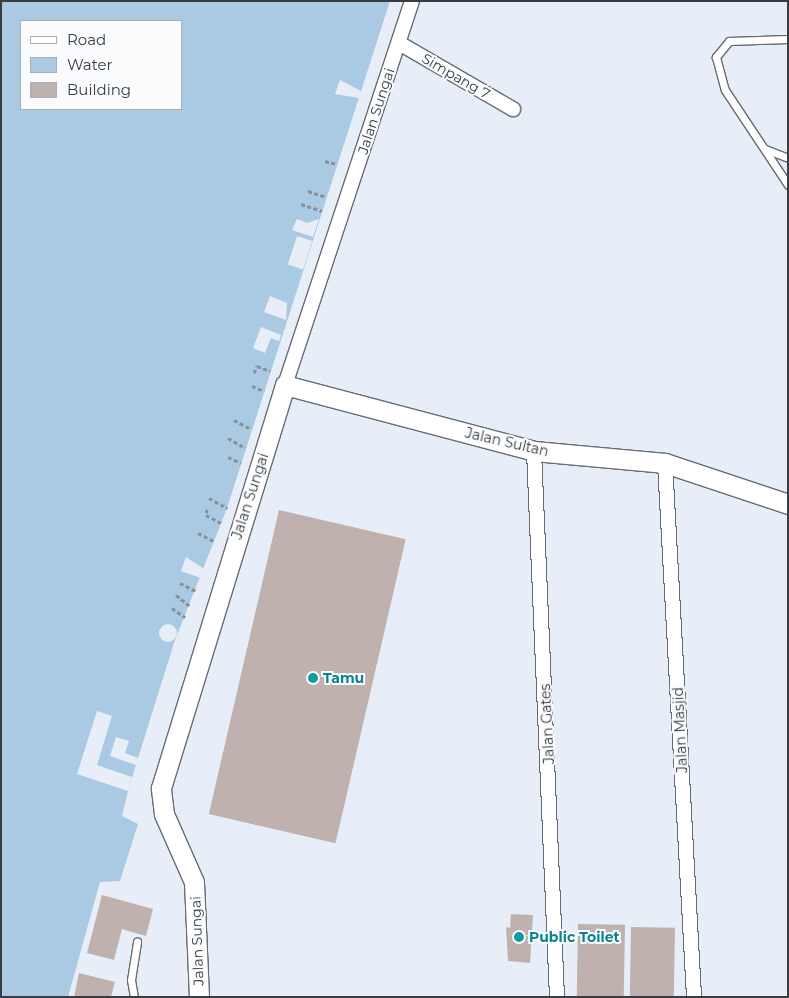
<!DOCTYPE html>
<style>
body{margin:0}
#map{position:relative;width:789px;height:998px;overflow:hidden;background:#e7eef8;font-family:Montserrat,sans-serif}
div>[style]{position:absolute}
.water>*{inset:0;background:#aac9e2}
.pier>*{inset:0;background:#e7eef8;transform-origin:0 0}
.round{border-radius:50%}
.building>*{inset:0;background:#bfb2ae;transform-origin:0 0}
.path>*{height:3px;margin-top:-1.5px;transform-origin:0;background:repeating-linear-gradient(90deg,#8b9097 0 4px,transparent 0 6.5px)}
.roads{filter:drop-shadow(1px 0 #666c75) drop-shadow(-1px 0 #666c75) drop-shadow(0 1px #666c75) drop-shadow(0 -1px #666c75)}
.lane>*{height:7px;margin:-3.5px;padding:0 3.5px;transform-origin:3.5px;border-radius:3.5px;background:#fff}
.street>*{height:14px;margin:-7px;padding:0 7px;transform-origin:7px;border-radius:7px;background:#fff}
.secondary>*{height:19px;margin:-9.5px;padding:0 9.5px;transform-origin:9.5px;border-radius:9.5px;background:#fff}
.dots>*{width:14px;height:14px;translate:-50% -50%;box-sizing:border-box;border:2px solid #f9fbfd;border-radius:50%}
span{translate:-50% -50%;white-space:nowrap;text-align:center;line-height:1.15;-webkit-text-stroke:4px #f9fbfd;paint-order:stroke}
.street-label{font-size:14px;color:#393c40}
.culture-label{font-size:14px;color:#0d838f;font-weight:700}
.left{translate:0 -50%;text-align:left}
.frame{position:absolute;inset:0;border:2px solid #393c40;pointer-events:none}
.legend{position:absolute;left:20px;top:20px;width:162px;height:90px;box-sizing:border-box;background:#f9fbfd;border:1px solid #acafb1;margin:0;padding:6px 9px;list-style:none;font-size:15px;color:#393c40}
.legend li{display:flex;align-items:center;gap:10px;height:25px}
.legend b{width:25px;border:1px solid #acafb1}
</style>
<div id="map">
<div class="water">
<div style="clip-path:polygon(evenodd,1px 1px,390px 1px,227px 508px,174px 643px,129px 787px,122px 816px,138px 824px,120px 881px,100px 882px,68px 997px,1px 997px,1px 1px,21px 21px,181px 21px,181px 109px,21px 109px,21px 21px)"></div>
</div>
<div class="pier">
<div style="clip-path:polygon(340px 80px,361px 91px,359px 98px,335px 94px)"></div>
<div style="clip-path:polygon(297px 219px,307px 223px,319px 219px,313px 237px,292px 230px)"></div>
<div style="left:297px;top:236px;width:16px;height:30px;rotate:18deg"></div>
<div style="clip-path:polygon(270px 296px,287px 303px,286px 320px,264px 312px)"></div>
<div style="clip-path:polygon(261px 327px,281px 335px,279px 341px,271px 338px,265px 353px,253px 348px)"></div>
<div style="clip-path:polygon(186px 557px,204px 569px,201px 578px,181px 571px)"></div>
<div class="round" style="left:159px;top:624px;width:18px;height:18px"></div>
<div style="clip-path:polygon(97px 711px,112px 716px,97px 765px,132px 777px,128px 791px,77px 774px)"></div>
<div style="clip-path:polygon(116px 737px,129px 741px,125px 753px,138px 758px,136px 765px,110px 756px)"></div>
</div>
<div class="building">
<div style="left:279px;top:510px;width:130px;height:312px;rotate:13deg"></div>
<div style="clip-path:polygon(102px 895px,153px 909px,146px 936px,122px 929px,114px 960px,87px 953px)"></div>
<div style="clip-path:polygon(511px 914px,533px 915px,530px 963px,508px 961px,506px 927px,510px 928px)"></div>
<div style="left:578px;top:924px;width:47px;height:73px;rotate:1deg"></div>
<div style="left:631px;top:927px;width:44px;height:70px;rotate:1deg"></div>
<div style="clip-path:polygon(79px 973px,115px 982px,111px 997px,74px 997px)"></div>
</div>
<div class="path">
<div style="left:325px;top:161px;width:12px;rotate:14deg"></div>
<div style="left:308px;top:191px;width:19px;rotate:18deg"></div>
<div style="left:301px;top:204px;width:22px;rotate:18deg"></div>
<div style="left:254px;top:373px;width:8px;rotate:-67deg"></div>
<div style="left:257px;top:366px;width:14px;rotate:21deg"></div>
<div style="left:252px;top:386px;width:13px;rotate:23deg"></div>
<div style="left:234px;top:420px;width:19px;rotate:28deg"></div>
<div style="left:228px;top:438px;width:20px;rotate:30deg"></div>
<div style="left:228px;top:457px;width:14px;rotate:25deg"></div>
<div style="left:209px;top:498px;width:21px;rotate:29deg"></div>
<div style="left:207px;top:509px;width:6px;rotate:99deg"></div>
<div style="left:206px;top:515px;width:17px;rotate:28deg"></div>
<div style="left:198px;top:533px;width:18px;rotate:27deg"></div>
<div style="left:180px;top:583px;width:18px;rotate:27deg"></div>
<div style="left:176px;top:595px;width:18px;rotate:38deg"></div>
<div style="left:172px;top:608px;width:16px;rotate:35deg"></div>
</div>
<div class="roads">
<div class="lane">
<div style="left:788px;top:39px;width:59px;rotate:178.1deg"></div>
<div style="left:729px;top:41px;width:21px;rotate:129deg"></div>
<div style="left:716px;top:57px;width:34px;rotate:75deg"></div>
<div style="left:725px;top:90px;width:114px;rotate:56.4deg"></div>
<div style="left:765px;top:149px;width:25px;rotate:21deg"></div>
<div style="left:134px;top:997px;width:17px;rotate:-100deg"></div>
<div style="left:131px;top:980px;width:39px;rotate:-81deg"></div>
</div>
<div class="street">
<div style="left:399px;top:43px;width:132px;rotate:30.1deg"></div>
<div style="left:285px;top:385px;width:404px;rotate:-71.7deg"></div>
<div style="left:534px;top:451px;width:546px;rotate:87.59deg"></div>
<div style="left:665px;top:463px;width:535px;rotate:86.89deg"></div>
</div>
<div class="secondary">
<div style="left:199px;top:997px;width:115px;rotate:-92.5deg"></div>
<div style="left:194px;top:882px;width:74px;rotate:-113.8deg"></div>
<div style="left:164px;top:814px;width:26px;rotate:-97deg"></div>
<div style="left:161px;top:788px;width:422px;rotate:-72.9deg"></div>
<div style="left:285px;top:385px;width:258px;rotate:14.8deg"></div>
<div style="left:534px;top:451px;width:132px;rotate:5.2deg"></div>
<div style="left:665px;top:463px;width:130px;rotate:18.4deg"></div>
</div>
</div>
<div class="dots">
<div style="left:313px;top:678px;background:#0f9aa8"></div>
<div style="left:519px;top:937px;background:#0f9aa8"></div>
</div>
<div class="street-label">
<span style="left:456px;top:76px;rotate:30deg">Simpang 7</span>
<span style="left:376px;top:111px;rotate:-72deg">Jalan Sungai</span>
<span style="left:507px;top:442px;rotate:13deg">Jalan Sultan</span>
<span style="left:250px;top:496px;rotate:-72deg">Jalan Sungai</span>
<span style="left:547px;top:724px;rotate:-93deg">Jalan Gates</span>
<span style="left:680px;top:730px;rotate:-93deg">Jalan Masjid</span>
<span style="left:197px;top:941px;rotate:-92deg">Jalan Sungai</span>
</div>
<div class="culture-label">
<span class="left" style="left:323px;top:678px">Tamu</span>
<span class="left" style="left:529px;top:937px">Public Toilet</span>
</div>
<div class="frame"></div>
<ul class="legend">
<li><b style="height:6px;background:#fff"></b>Road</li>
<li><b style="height:14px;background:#aac9e2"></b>Water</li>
<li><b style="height:14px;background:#bfb2ae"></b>Building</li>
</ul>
</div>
